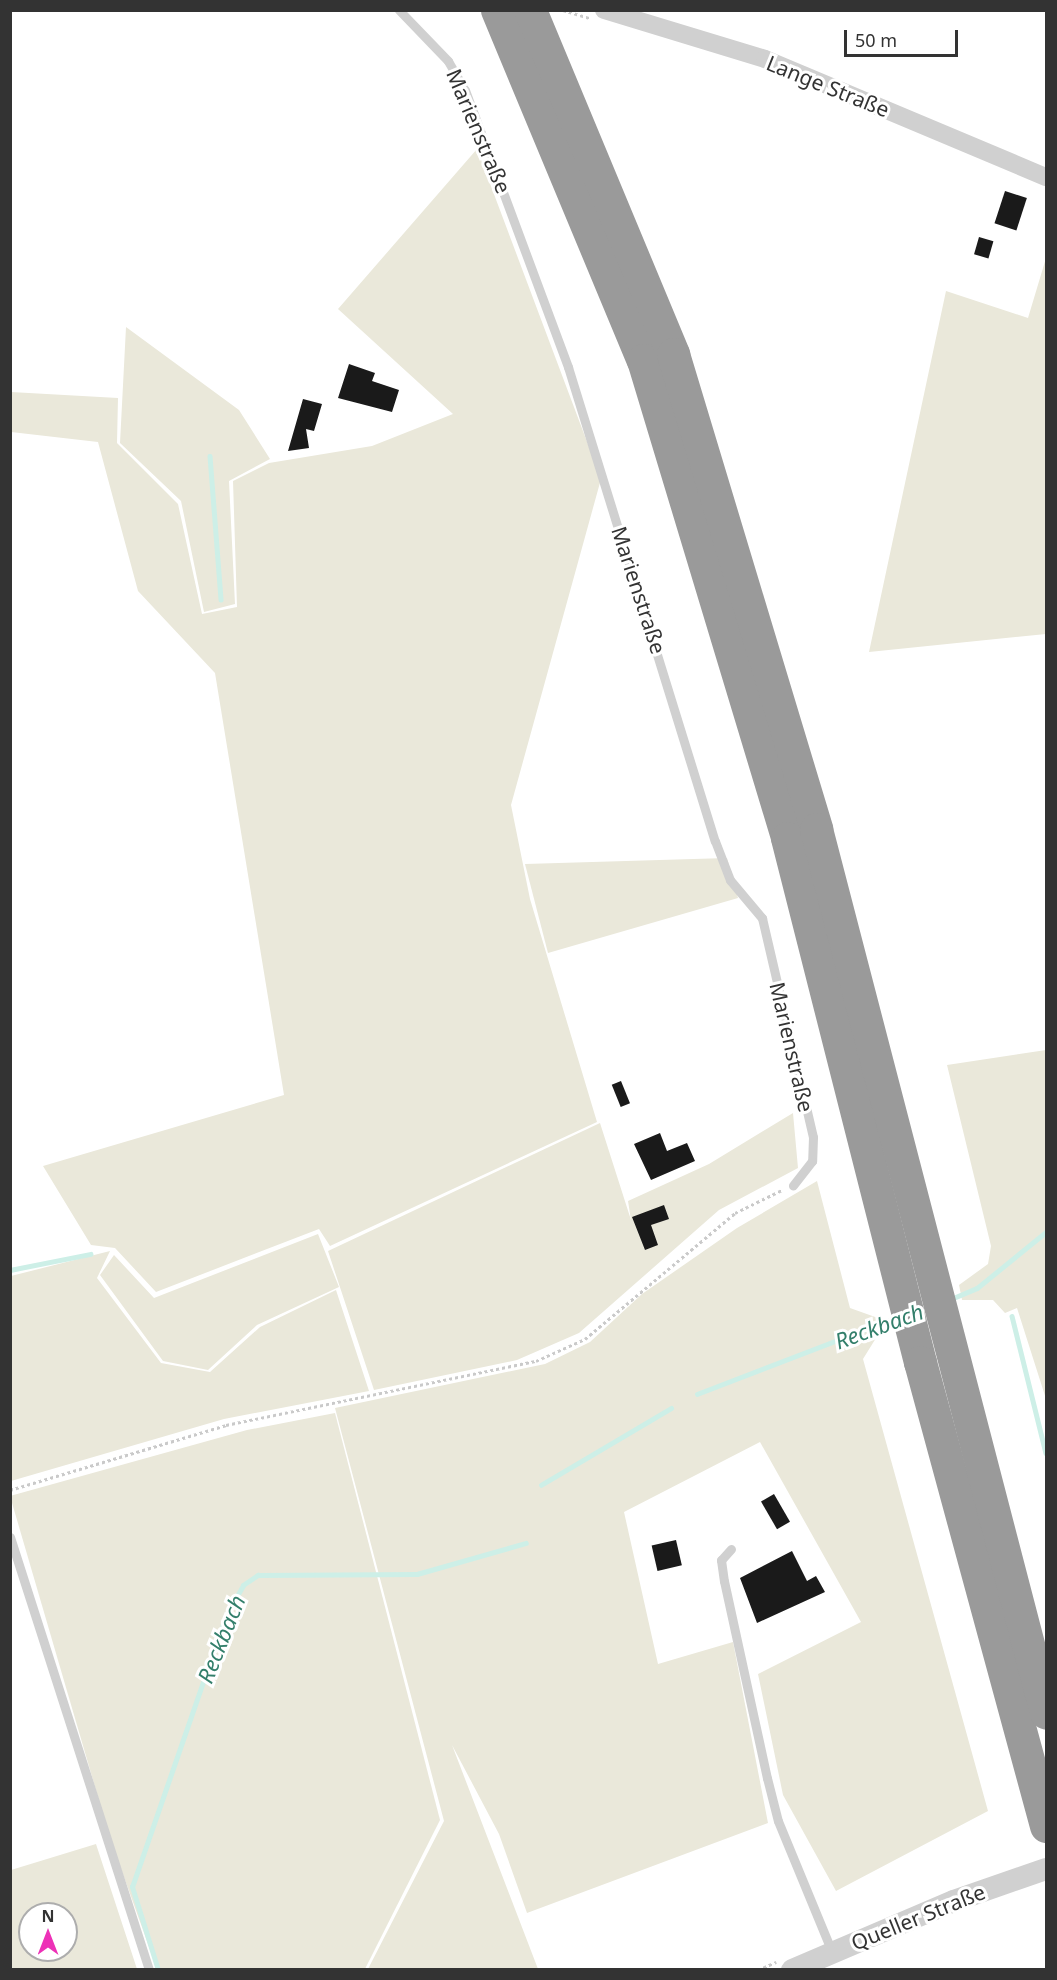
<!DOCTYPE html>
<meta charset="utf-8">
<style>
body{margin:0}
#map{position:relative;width:1057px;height:1980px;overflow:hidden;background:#fff;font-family:"Noto Sans",sans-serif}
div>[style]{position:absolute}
.green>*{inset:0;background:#eae8da}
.stream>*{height:4.5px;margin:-2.25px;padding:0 2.25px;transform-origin:2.25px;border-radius:2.25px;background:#cdefe7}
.building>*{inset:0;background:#1a1a1a;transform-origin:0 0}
.path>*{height:3px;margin-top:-1.5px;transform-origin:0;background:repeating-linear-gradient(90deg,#cacaca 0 3px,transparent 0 6px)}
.service>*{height:9px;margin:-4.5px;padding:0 4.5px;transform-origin:4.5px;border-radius:4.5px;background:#d0d0d0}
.minor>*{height:18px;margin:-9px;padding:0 9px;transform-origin:9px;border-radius:9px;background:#d0d0d0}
.tertiary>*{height:22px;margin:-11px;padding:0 11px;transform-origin:11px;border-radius:11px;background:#d0d0d0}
.motorway>*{height:33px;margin:-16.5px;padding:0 16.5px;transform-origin:16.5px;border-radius:16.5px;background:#9a9a9a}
span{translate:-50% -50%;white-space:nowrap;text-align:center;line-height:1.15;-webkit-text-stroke:6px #fff;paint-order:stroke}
.street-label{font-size:21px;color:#333}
.water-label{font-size:22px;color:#337f6b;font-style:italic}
.frame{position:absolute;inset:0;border:12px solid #333;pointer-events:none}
.north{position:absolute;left:18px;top:1902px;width:60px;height:60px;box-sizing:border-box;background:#fff;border:2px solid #adadad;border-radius:50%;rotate:0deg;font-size:16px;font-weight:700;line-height:24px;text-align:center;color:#333}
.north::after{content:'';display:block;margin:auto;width:21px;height:27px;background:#ed31b7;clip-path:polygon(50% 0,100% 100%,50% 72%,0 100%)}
.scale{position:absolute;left:844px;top:30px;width:114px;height:27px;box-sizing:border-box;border:3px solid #333;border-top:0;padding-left:8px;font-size:18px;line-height:21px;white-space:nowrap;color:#333;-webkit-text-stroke:4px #fff;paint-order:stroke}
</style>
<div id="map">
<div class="green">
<div style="clip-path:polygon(477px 149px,601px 479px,511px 805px,530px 899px,597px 1122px,330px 1246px,319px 1229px,156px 1292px,115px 1248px,91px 1245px,43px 1166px,284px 1095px,215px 673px,138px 591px,98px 442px,11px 432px,11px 392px,118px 398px,117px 443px,178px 504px,202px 614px,237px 607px,233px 481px,269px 463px,372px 446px,453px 414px,338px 309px)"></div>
<div style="clip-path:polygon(1046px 258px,1046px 634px,869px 652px,946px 291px,1028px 318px)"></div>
<div style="clip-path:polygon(126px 327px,239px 410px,270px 459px,229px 481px,235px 604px,204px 612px,181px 501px,120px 443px)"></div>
<div style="clip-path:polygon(727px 858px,738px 898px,548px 953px,525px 864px)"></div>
<div style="clip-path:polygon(1046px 1050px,1046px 1399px,1017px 1308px,1005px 1313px,993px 1300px,962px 1300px,959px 1285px,988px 1264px,991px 1246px,947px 1065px)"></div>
<div style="clip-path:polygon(793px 1113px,798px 1168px,719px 1210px,579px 1333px,517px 1360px,374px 1390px,328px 1251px,600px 1123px,631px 1220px,628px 1201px,709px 1164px)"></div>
<div style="clip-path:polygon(817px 1181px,850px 1308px,878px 1318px,881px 1330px,863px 1359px,988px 1811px,836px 1891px,783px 1795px,758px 1674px,861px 1622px,760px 1442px,624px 1512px,658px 1664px,733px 1642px,768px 1823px,527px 1913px,499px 1834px,452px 1745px,538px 1969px,368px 1969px,444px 1821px,335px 1408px,545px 1364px,590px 1342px,642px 1294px,737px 1228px)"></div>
<div style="clip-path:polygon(318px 1234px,339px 1287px,257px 1325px,208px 1370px,163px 1361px,100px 1275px,114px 1255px,154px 1298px)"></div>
<div style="clip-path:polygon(110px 1251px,97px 1278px,161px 1363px,210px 1372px,260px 1327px,336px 1290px,369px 1391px,224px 1419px,11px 1481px,11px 1276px)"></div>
<div style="clip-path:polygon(335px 1413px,440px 1820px,365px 1969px,157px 1969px,110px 1838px,10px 1496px,247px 1430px)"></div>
<div style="clip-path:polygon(evenodd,96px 1844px,137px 1969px,11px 1969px,11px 1870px,96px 1844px,30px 1914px,66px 1914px,66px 1950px,30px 1950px,30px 1914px)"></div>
</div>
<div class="stream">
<div style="left:210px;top:456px;width:144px;rotate:85.6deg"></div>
<div style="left:10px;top:1270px;width:82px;rotate:-11.3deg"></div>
<div style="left:951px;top:1299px;width:28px;rotate:-23deg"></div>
<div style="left:977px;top:1288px;width:89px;rotate:-39.1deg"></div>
<div style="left:1012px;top:1316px;width:141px;rotate:76.1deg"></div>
<div style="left:697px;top:1394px;width:215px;rotate:-21deg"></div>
<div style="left:541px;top:1485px;width:151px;rotate:-30.6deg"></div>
<div style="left:158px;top:1970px;width:87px;rotate:-107.4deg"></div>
<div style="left:132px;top:1887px;width:288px;rotate:-70.9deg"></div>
<div style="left:226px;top:1615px;width:34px;rotate:-60deg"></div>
<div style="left:243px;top:1585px;width:18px;rotate:-34deg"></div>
<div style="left:258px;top:1575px;width:159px;rotate:-0.4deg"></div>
<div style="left:417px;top:1574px;width:113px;rotate:-15.9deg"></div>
</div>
<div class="building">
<div style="left:1005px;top:191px;width:23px;height:34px;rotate:18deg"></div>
<div style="left:979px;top:237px;width:15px;height:18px;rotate:16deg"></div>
<div style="clip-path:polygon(349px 364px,375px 373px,372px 381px,399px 390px,392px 412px,338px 398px)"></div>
<div style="clip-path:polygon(303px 399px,322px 404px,314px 431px,306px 429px,309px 448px,288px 451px)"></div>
<div style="left:621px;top:1081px;width:24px;height:10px;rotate:68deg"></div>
<div style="clip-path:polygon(660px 1133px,667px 1151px,687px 1143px,695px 1161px,651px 1180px,634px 1144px)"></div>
<div style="clip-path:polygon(664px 1205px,669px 1219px,651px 1225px,658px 1245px,645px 1250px,632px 1217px)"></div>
<div style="left:774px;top:1494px;width:32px;height:15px;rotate:60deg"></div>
<div style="left:676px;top:1540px;width:26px;height:25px;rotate:77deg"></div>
<div style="clip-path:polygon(792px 1551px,807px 1581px,816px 1576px,825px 1592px,757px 1623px,740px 1578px)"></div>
</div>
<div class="path">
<div style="left:563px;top:10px;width:28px;rotate:17deg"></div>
<div style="left:10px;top:1490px;width:226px;rotate:-16.7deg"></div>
<div style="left:226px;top:1425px;width:317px;rotate:-11.7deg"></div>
<div style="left:536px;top:1361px;width:54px;rotate:-24.2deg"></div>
<div style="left:585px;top:1339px;width:196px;rotate:-40deg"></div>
<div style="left:735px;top:1213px;width:52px;rotate:-26.1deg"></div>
<div style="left:758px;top:1970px;width:20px;rotate:-24deg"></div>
</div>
<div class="service">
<div style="left:399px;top:10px;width:71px;rotate:46.1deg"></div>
<div style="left:448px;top:61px;width:34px;rotate:60deg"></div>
<div style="left:465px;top:90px;width:296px;rotate:69.6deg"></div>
<div style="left:568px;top:367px;width:496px;rotate:72.8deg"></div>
<div style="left:715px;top:841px;width:42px;rotate:69deg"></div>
<div style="left:730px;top:880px;width:50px;rotate:49.9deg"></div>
<div style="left:762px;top:918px;width:225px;rotate:76.9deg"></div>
<div style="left:813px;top:1137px;width:24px;rotate:92deg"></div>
<div style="left:812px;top:1161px;width:31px;rotate:128deg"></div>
<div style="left:10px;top:1537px;width:455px;rotate:72.2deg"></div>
<div style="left:731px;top:1549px;width:15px;rotate:132deg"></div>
<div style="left:721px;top:1560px;width:21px;rotate:82deg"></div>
<div style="left:724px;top:1581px;width:202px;rotate:77.7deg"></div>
<div style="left:767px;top:1778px;width:44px;rotate:75.7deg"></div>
<div style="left:778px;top:1821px;width:142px;rotate:67.6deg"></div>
</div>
<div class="minor">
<div style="left:604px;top:10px;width:168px;rotate:16.9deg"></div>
<div style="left:765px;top:59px;width:305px;rotate:22.8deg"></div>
</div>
<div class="tertiary">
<div style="left:792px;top:1970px;width:176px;rotate:-23.1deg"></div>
<div style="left:954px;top:1901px;width:97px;rotate:-19.2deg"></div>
</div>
<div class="motorway">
<div style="left:497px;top:10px;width:379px;rotate:67.4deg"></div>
<div style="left:643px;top:360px;width:499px;rotate:73.2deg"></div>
<div style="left:787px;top:838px;width:541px;rotate:75.76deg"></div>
<div style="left:920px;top:1362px;width:481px;rotate:74.8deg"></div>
<div style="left:530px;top:10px;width:373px;rotate:67.4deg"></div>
<div style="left:673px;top:354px;width:496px;rotate:73.2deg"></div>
<div style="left:816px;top:829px;width:913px;rotate:75.42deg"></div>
</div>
<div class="street-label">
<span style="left:828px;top:86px;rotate:22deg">Lange Straße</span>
<span style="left:479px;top:131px;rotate:67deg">Marienstraße</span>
<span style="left:639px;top:590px;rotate:72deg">Marienstraße</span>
<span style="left:792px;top:1047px;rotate:77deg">Marienstraße</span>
<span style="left:918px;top:1917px;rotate:-22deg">Queller Straße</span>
</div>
<div class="water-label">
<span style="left:879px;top:1326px;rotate:-20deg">Reckbach</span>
<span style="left:221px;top:1639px;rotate:-68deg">Reckbach</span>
</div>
<div class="frame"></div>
<div class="north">N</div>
<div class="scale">50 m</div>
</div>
